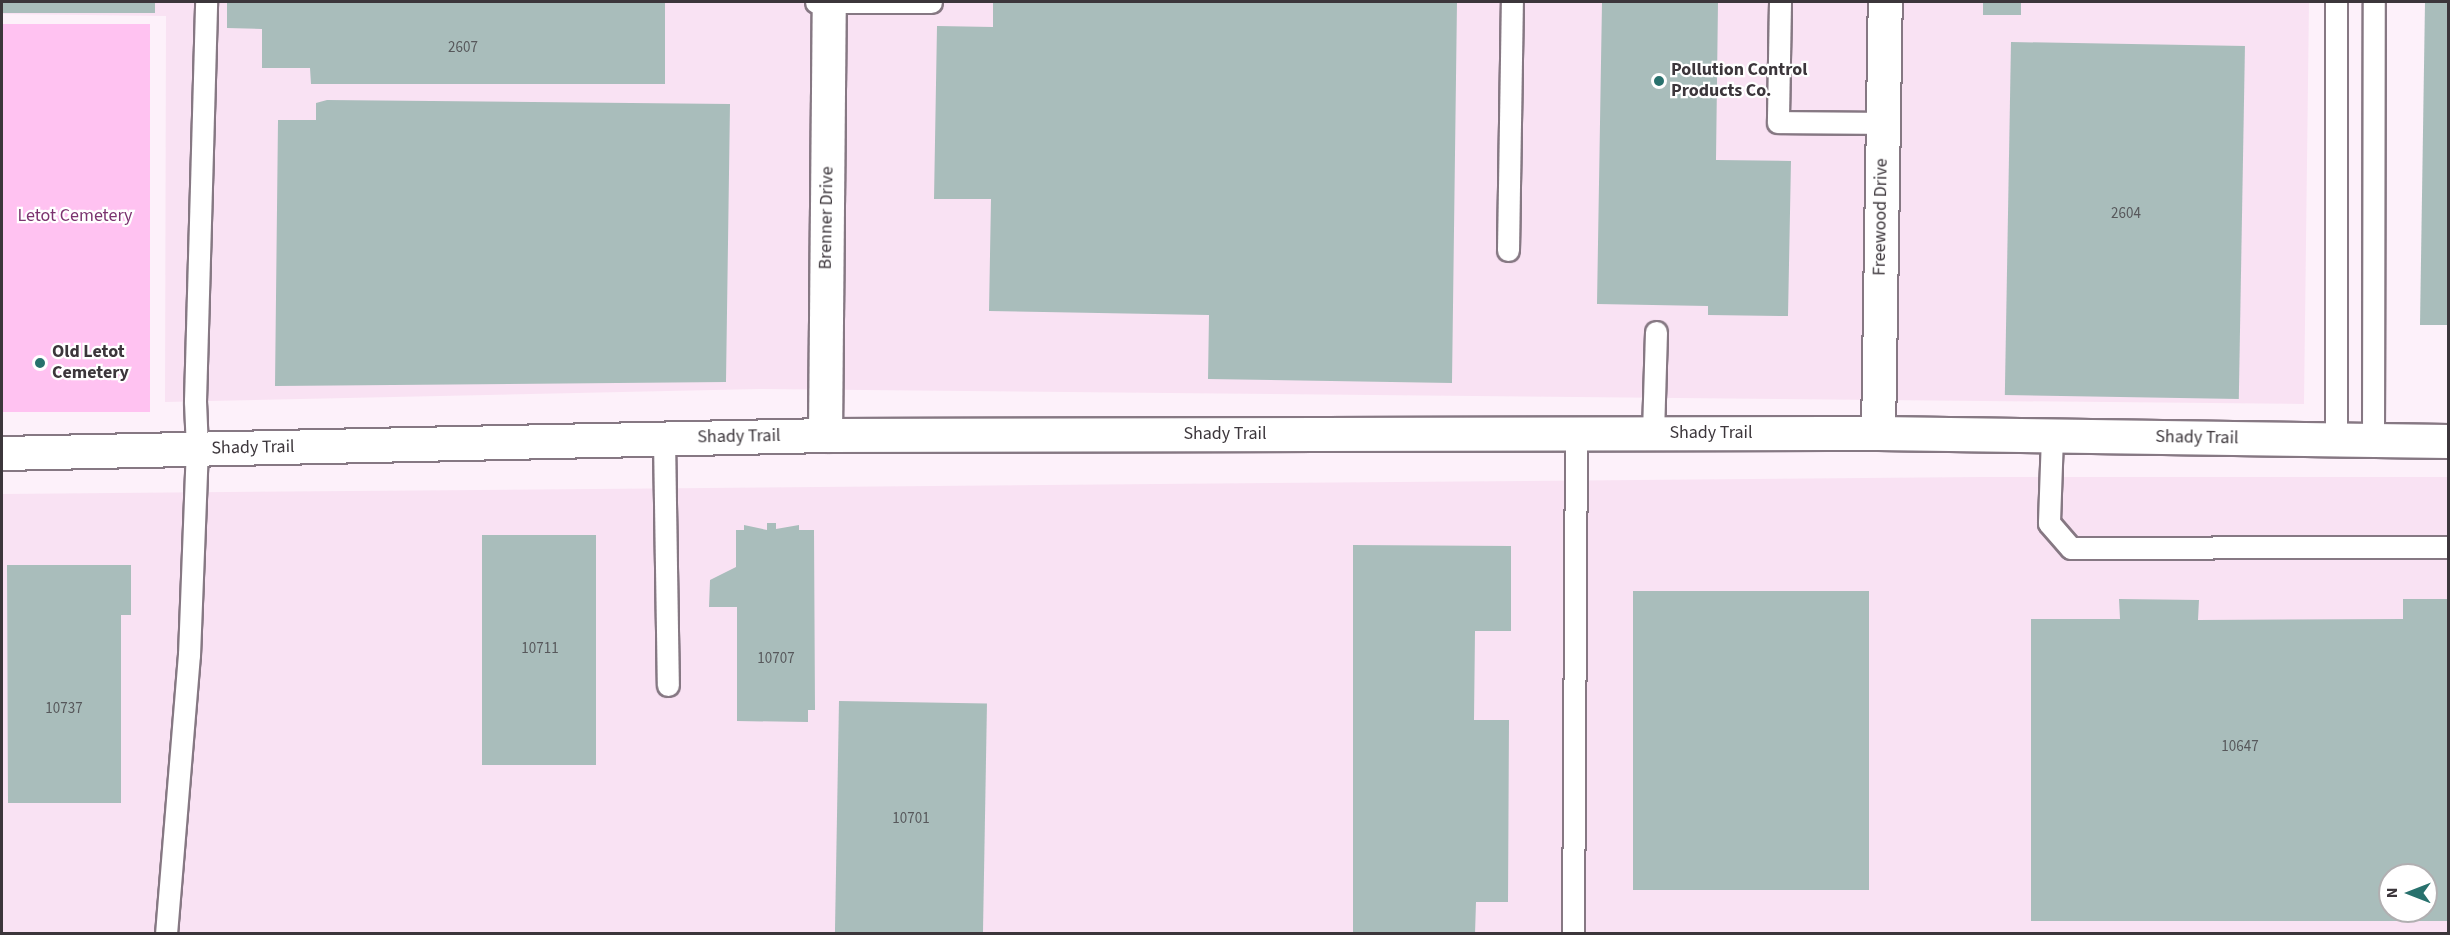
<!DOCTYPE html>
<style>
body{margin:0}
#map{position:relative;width:2450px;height:935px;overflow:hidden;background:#fdf1fa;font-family:"Source Sans 3",sans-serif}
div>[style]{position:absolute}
.built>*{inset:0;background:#f9e2f3}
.green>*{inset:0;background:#ffc2f1;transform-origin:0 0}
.building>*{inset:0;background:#a9bdbb;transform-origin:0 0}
.roads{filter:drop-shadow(2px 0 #867883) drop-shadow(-2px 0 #867883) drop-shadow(0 2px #867883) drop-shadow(0 -2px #867883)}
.service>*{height:21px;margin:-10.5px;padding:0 10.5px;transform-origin:10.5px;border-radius:10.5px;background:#fff}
.minor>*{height:33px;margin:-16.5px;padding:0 16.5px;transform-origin:16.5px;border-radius:16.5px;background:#fff}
.tertiary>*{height:33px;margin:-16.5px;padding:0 16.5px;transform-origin:16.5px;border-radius:16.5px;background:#fff}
.dots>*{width:16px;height:16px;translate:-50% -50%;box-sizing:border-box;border:3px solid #fff;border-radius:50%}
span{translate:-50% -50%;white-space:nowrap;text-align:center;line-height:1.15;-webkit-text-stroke:4.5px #fff;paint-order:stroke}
.number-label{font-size:15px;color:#57585b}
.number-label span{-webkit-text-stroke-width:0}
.poi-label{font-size:18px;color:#3c363b;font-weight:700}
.left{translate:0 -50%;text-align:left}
.park-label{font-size:18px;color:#7b336f}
.street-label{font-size:18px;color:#3c363b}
.frame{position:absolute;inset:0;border:3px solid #3c363b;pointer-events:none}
.north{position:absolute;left:2378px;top:863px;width:60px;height:60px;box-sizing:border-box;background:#fff;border:2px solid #b1afb1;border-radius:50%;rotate:270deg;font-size:16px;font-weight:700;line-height:24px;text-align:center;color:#3c363b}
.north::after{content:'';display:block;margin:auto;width:21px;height:27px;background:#28716d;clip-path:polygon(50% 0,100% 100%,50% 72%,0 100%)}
</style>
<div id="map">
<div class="built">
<div style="clip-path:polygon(2px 2px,2309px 2px,2304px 404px,759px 389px,165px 402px,166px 16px,2px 14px)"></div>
<div style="clip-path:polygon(evenodd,1980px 477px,2448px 477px,2448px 933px,2px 933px,2px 494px,1980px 477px,2390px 875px,2426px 875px,2426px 911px,2390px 911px,2390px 875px)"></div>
</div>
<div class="green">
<div style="left:2px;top:24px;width:148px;height:388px"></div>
</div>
<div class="building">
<div style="left:2px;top:2px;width:153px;height:11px"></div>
<div style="clip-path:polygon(227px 2px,665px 2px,665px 84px,311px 84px,310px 68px,262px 68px,262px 29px,227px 28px)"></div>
<div style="clip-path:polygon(993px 2px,1457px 2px,1452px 383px,1208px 379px,1209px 315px,989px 311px,991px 199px,934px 199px,937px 26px,993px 27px)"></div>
<div style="clip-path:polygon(1602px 2px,1718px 2px,1716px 160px,1791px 161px,1788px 316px,1708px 315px,1708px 306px,1597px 304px)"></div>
<div style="left:1983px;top:2px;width:38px;height:13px"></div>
<div style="clip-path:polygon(2425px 2px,2448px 2px,2448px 325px,2420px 325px)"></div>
<div style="left:2011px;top:42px;width:234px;height:353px;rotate:1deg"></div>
<div style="clip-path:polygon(327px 100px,730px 104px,726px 382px,275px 386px,278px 120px,316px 120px,316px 103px)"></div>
<div style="clip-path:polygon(767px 523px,776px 523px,776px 529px,799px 525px,799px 530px,814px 530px,815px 710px,808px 710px,808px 722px,737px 721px,737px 607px,709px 607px,710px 580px,736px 567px,736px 530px,744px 530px,744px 525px,767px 530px)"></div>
<div style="left:482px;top:535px;width:114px;height:230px"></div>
<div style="clip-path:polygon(1353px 545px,1511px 546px,1511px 631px,1475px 631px,1474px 720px,1509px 720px,1508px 902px,1476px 902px,1475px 934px,1353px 934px)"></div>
<div style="clip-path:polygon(7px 565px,131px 565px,131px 615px,121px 615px,121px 803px,8px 803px)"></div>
<div style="left:1869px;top:591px;width:299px;height:236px;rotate:90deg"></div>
<div style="clip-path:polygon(evenodd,2119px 599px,2199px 600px,2198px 620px,2403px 619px,2403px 599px,2448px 599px,2448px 921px,2031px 921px,2031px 619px,2120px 619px,2119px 599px,2390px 875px,2426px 875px,2426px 911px,2390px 911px,2390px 875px)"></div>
<div style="left:839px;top:701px;width:148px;height:233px;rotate:1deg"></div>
</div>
<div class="roads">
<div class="service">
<div style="left:816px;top:2px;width:115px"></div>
<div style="left:1780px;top:2px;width:120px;rotate:91deg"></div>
<div style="left:1778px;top:122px;width:105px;rotate:0.5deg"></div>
<div style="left:1508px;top:250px;width:248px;rotate:-89.1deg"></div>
<div style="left:1653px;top:433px;width:101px;rotate:-88.3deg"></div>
<div style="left:2052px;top:436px;width:87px;rotate:92deg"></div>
<div style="left:2049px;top:523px;width:33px;rotate:49deg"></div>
<div style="left:2071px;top:548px;width:377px;rotate:-0.2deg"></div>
<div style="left:664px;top:439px;width:246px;rotate:89.1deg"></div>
<div style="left:2336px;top:441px;width:439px;rotate:-90deg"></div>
<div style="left:2373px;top:441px;width:439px;rotate:-89.9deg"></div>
<div style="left:166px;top:934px;width:280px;rotate:-85.3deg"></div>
<div style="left:189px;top:655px;width:206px;rotate:-87.8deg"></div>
<div style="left:197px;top:449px;width:48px;rotate:-92.4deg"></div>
<div style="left:195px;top:401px;width:399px;rotate:-88.4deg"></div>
<div style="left:1573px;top:934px;width:501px;rotate:-89.66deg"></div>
</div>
<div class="minor">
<div style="left:1878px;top:433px;width:431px;rotate:-89.1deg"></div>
<div style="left:825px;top:435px;width:433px;rotate:-89.5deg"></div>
</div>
<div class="tertiary">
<div style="left:2px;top:453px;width:823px;rotate:-1.25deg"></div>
<div style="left:825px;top:435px;width:1053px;rotate:-0.11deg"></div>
<div style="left:1878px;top:433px;width:570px;rotate:0.8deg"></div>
</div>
</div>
<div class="dots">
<div style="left:1659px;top:81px;background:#28716d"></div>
<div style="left:40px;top:363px;background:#28716d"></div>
</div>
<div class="number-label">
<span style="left:463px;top:48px">2607</span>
<span style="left:2126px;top:214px">2604</span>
<span style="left:540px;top:649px">10711</span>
<span style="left:776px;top:659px">10707</span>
<span style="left:64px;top:709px">10737</span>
<span style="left:2240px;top:747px">10647</span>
<span style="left:911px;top:819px">10701</span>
</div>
<div class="poi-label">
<span class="left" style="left:1671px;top:81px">Pollution Control<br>Products Co.</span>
<span class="left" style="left:52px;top:363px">Old Letot<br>Cemetery</span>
</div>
<div class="park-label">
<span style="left:75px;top:216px">Letot Cemetery</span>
</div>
<div class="street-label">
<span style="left:1881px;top:217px;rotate:-89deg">Freewood Drive</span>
<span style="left:827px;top:218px;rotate:-89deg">Brenner Drive</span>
<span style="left:1711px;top:433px">Shady Trail</span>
<span style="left:1225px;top:434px">Shady Trail</span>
<span style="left:739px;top:437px;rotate:-1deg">Shady Trail</span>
<span style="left:2197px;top:438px;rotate:1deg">Shady Trail</span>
<span style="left:253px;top:448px;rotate:-1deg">Shady Trail</span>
</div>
<div class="frame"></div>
<div class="north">N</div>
</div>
